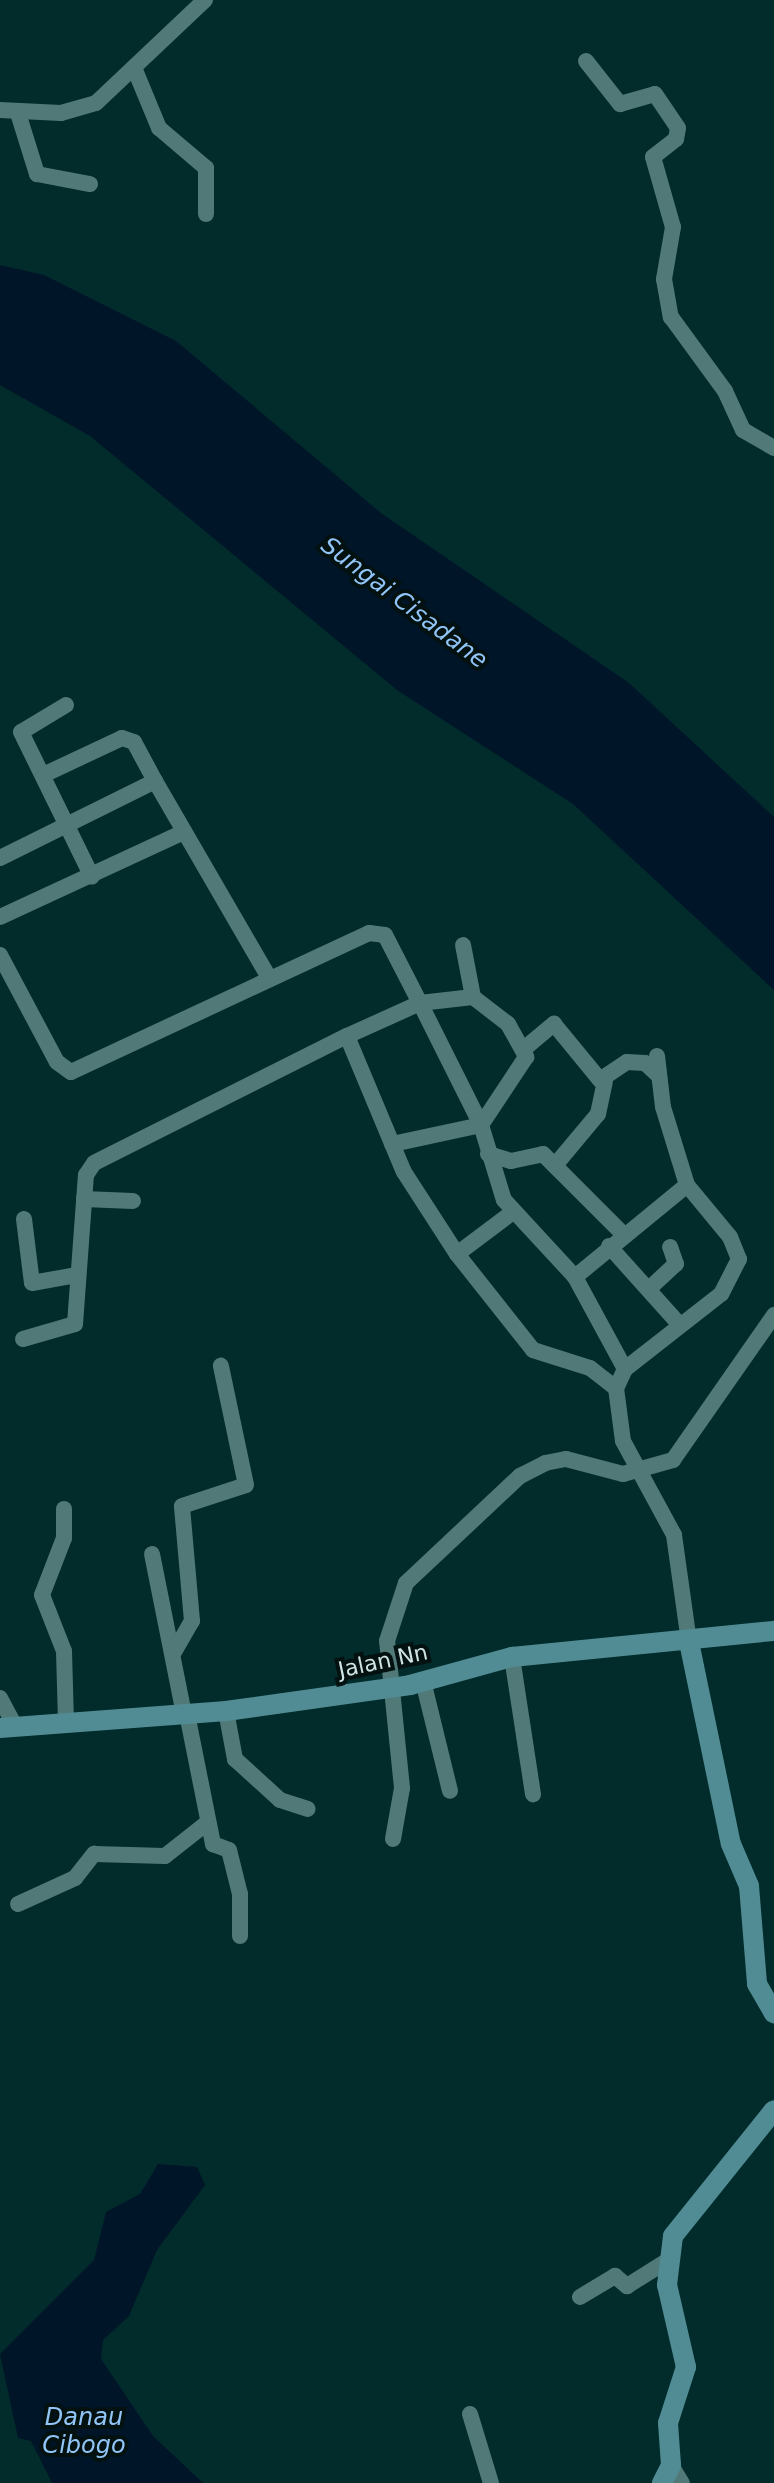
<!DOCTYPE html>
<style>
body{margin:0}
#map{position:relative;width:774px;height:2483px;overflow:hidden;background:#012c2b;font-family:"DejaVu Sans",sans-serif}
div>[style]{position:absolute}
.water>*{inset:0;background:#011529}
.street>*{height:16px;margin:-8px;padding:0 8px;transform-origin:8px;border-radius:8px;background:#517977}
.secondary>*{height:20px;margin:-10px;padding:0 10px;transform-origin:10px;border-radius:10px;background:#518c94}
span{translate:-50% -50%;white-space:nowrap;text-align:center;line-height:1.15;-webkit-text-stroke:8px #031111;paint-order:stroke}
.street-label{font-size:22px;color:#cfe4e3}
.water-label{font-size:24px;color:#92c5f7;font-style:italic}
</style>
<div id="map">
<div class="water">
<div style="clip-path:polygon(0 265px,44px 275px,176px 341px,381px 513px,629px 683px,774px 817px,774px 990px,573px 804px,397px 690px,90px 436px,0 385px)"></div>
<div style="clip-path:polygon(158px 2164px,197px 2167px,205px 2185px,157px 2250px,129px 2316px,103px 2340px,101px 2359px,153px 2436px,203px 2483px,52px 2483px,31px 2441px,18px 2438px,0 2354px,94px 2260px,106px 2212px,140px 2194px)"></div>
</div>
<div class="street">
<div style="left:586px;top:61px;width:55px;rotate:51.7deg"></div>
<div style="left:620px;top:104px;width:36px;rotate:-16deg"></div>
<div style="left:655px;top:94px;width:41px;rotate:55.9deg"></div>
<div style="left:678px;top:128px;width:11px;rotate:100deg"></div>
<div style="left:676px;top:139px;width:29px;rotate:142deg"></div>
<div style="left:653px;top:157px;width:73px;rotate:74.1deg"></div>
<div style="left:673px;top:227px;width:53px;rotate:99.8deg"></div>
<div style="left:664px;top:279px;width:39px;rotate:80deg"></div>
<div style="left:671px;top:317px;width:92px;rotate:53.9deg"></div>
<div style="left:725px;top:391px;width:43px;rotate:65.2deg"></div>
<div style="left:743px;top:430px;width:36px;rotate:30deg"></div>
<div style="left:135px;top:70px;width:63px;rotate:67.5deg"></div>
<div style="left:159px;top:128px;width:62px;rotate:40.4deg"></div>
<div style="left:206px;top:168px;width:46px;rotate:90deg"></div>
<div style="left:0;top:110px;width:61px;rotate:2.8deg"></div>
<div style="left:61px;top:113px;width:36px;rotate:-16deg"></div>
<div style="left:96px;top:103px;width:150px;rotate:-43.4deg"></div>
<div style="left:18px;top:113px;width:64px;rotate:72.7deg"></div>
<div style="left:37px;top:174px;width:54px;rotate:10.7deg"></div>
<div style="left:66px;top:705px;width:52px;rotate:149deg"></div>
<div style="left:21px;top:732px;width:161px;rotate:63.9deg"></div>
<div style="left:155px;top:781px;width:229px;rotate:59.9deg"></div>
<div style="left:0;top:858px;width:173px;rotate:-26.4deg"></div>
<div style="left:155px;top:781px;width:44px;rotate:-118.3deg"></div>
<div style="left:134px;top:742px;width:13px;rotate:-162deg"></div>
<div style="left:122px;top:738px;width:87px;rotate:154.9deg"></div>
<div style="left:0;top:917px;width:203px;rotate:-24.8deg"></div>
<div style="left:463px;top:945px;width:53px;rotate:79.1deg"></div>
<div style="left:0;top:955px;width:121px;rotate:62deg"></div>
<div style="left:57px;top:1062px;width:17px;rotate:36deg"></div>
<div style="left:71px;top:1072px;width:329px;rotate:-25deg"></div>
<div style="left:369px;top:933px;width:16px;rotate:7deg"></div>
<div style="left:385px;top:935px;width:76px;rotate:62.8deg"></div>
<div style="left:420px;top:1003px;width:53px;rotate:-6.5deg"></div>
<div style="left:473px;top:997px;width:44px;rotate:37.6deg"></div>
<div style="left:508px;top:1024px;width:38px;rotate:61deg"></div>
<div style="left:526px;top:1057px;width:82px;rotate:123.5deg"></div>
<div style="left:481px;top:1125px;width:91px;rotate:167.9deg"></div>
<div style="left:347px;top:1036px;width:80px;rotate:-24.3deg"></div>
<div style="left:420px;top:1003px;width:136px;rotate:63.4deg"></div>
<div style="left:481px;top:1125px;width:78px;rotate:73deg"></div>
<div style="left:504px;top:1200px;width:105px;rotate:47.3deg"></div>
<div style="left:575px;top:1277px;width:105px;rotate:61.5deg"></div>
<div style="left:525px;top:1048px;width:38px;rotate:-40deg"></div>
<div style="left:554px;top:1024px;width:72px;rotate:50.6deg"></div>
<div style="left:600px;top:1080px;width:32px;rotate:-34deg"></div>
<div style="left:627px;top:1062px;width:18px;rotate:3deg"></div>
<div style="left:645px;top:1063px;width:16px;rotate:43deg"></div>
<div style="left:657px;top:1056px;width:51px;rotate:83.3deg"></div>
<div style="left:663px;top:1107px;width:82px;rotate:72.9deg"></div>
<div style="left:687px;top:1185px;width:67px;rotate:50.4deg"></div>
<div style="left:730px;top:1237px;width:24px;rotate:68deg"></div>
<div style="left:739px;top:1259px;width:39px;rotate:117deg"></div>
<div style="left:721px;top:1294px;width:122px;rotate:142deg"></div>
<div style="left:625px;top:1369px;width:21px;rotate:115deg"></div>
<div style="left:616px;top:1388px;width:53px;rotate:82.5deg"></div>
<div style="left:623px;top:1441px;width:107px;rotate:61.5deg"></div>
<div style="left:674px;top:1535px;width:108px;rotate:82deg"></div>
<div style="left:488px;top:1154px;width:24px;rotate:17deg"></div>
<div style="left:511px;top:1161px;width:33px;rotate:-12deg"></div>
<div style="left:543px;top:1154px;width:113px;rotate:45deg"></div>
<div style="left:557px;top:1163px;width:64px;rotate:-50.1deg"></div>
<div style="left:598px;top:1114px;width:33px;rotate:-78deg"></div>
<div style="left:84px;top:1199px;width:49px;rotate:2.3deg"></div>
<div style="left:24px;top:1219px;width:64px;rotate:82.9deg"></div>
<div style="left:32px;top:1283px;width:46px;rotate:-10.1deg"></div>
<div style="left:609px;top:1246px;width:106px;rotate:48.1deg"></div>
<div style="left:457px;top:1254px;width:70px;rotate:-36.9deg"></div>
<div style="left:575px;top:1277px;width:145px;rotate:-39.4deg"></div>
<div style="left:651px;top:1287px;width:34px;rotate:-43deg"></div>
<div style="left:676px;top:1264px;width:18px;rotate:-109deg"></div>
<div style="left:23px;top:1339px;width:54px;rotate:-16.1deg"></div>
<div style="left:75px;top:1324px;width:149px;rotate:-85.8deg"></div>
<div style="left:86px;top:1175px;width:14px;rotate:-56deg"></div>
<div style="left:94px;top:1163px;width:283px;rotate:-26.7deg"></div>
<div style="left:347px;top:1036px;width:147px;rotate:67.3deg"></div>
<div style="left:404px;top:1172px;width:98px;rotate:57.1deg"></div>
<div style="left:457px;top:1254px;width:122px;rotate:51.6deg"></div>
<div style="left:533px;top:1350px;width:60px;rotate:17.5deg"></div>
<div style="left:590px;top:1368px;width:33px;rotate:38deg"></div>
<div style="left:64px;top:1509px;width:29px;rotate:90deg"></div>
<div style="left:64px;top:1538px;width:61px;rotate:111.1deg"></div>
<div style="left:42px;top:1595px;width:60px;rotate:68.6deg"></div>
<div style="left:64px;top:1651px;width:71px;rotate:88.4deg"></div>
<div style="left:152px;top:1554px;width:163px;rotate:78.7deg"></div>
<div style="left:174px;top:1652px;width:36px;rotate:-60deg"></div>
<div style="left:192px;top:1621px;width:115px;rotate:-95deg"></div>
<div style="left:182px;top:1506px;width:67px;rotate:-18.2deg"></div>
<div style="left:246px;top:1485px;width:122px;rotate:-101.9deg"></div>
<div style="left:512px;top:1657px;width:139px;rotate:81.3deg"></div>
<div style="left:423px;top:1681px;width:113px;rotate:76.2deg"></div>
<div style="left:0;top:1698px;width:32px;rotate:62deg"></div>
<div style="left:226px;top:1711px;width:49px;rotate:79.4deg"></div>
<div style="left:235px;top:1759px;width:61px;rotate:42.3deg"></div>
<div style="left:280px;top:1800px;width:29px;rotate:18deg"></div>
<div style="left:187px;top:1714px;width:133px;rotate:78.7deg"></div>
<div style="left:213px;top:1844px;width:17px;rotate:21deg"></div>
<div style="left:229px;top:1850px;width:45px;rotate:76deg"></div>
<div style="left:240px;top:1894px;width:42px;rotate:90deg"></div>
<div style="left:393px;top:1839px;width:52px;rotate:-80deg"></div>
<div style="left:402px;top:1788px;width:148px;rotate:-95.8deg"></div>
<div style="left:387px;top:1641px;width:61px;rotate:-71.9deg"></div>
<div style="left:406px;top:1583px;width:156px;rotate:-43.2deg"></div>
<div style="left:520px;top:1476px;width:28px;rotate:-27deg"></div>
<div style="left:545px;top:1463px;width:21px;rotate:-11deg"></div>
<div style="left:566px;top:1459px;width:59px;rotate:14.7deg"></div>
<div style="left:623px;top:1474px;width:52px;rotate:-15.6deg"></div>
<div style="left:673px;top:1460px;width:177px;rotate:-55.1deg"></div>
<div style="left:18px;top:1904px;width:63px;rotate:-24.5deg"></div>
<div style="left:75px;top:1878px;width:31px;rotate:-52deg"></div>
<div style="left:94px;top:1854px;width:71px;rotate:1.6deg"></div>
<div style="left:165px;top:1856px;width:55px;rotate:-38.3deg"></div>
<div style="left:580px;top:2297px;width:41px;rotate:-31deg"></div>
<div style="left:615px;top:2276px;width:16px;rotate:40deg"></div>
<div style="left:627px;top:2286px;width:47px;rotate:-32deg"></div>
<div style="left:470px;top:2414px;width:72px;rotate:73.1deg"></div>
<div style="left:671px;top:2465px;width:21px;rotate:59deg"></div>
</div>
<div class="secondary">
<div style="left:689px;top:1642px;width:206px;rotate:78.3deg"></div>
<div style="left:731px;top:1844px;width:46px;rotate:66.8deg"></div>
<div style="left:749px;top:1886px;width:98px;rotate:85.3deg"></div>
<div style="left:757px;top:1984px;width:34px;rotate:60deg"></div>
<div style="left:0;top:1728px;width:227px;rotate:-4.3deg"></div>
<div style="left:226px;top:1711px;width:186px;rotate:-8deg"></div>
<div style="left:410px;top:1685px;width:106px;rotate:-15.4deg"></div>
<div style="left:512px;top:1657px;width:263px;rotate:-5.7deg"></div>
<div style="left:662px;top:2483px;width:20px;rotate:-63deg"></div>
<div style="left:671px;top:2465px;width:42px;rotate:-94.1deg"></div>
<div style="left:668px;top:2423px;width:59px;rotate:-72.2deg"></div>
<div style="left:686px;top:2367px;width:84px;rotate:-103deg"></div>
<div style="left:667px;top:2285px;width:49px;rotate:-83deg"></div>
<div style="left:673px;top:2236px;width:161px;rotate:-51.3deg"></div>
</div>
<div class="street-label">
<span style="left:383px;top:1661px;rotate:-12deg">Jalan Nn</span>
</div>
<div class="water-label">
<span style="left:404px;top:603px;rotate:37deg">Sungai Cisadane</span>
<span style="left:84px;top:2432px">Danau<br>Cibogo</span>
</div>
</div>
